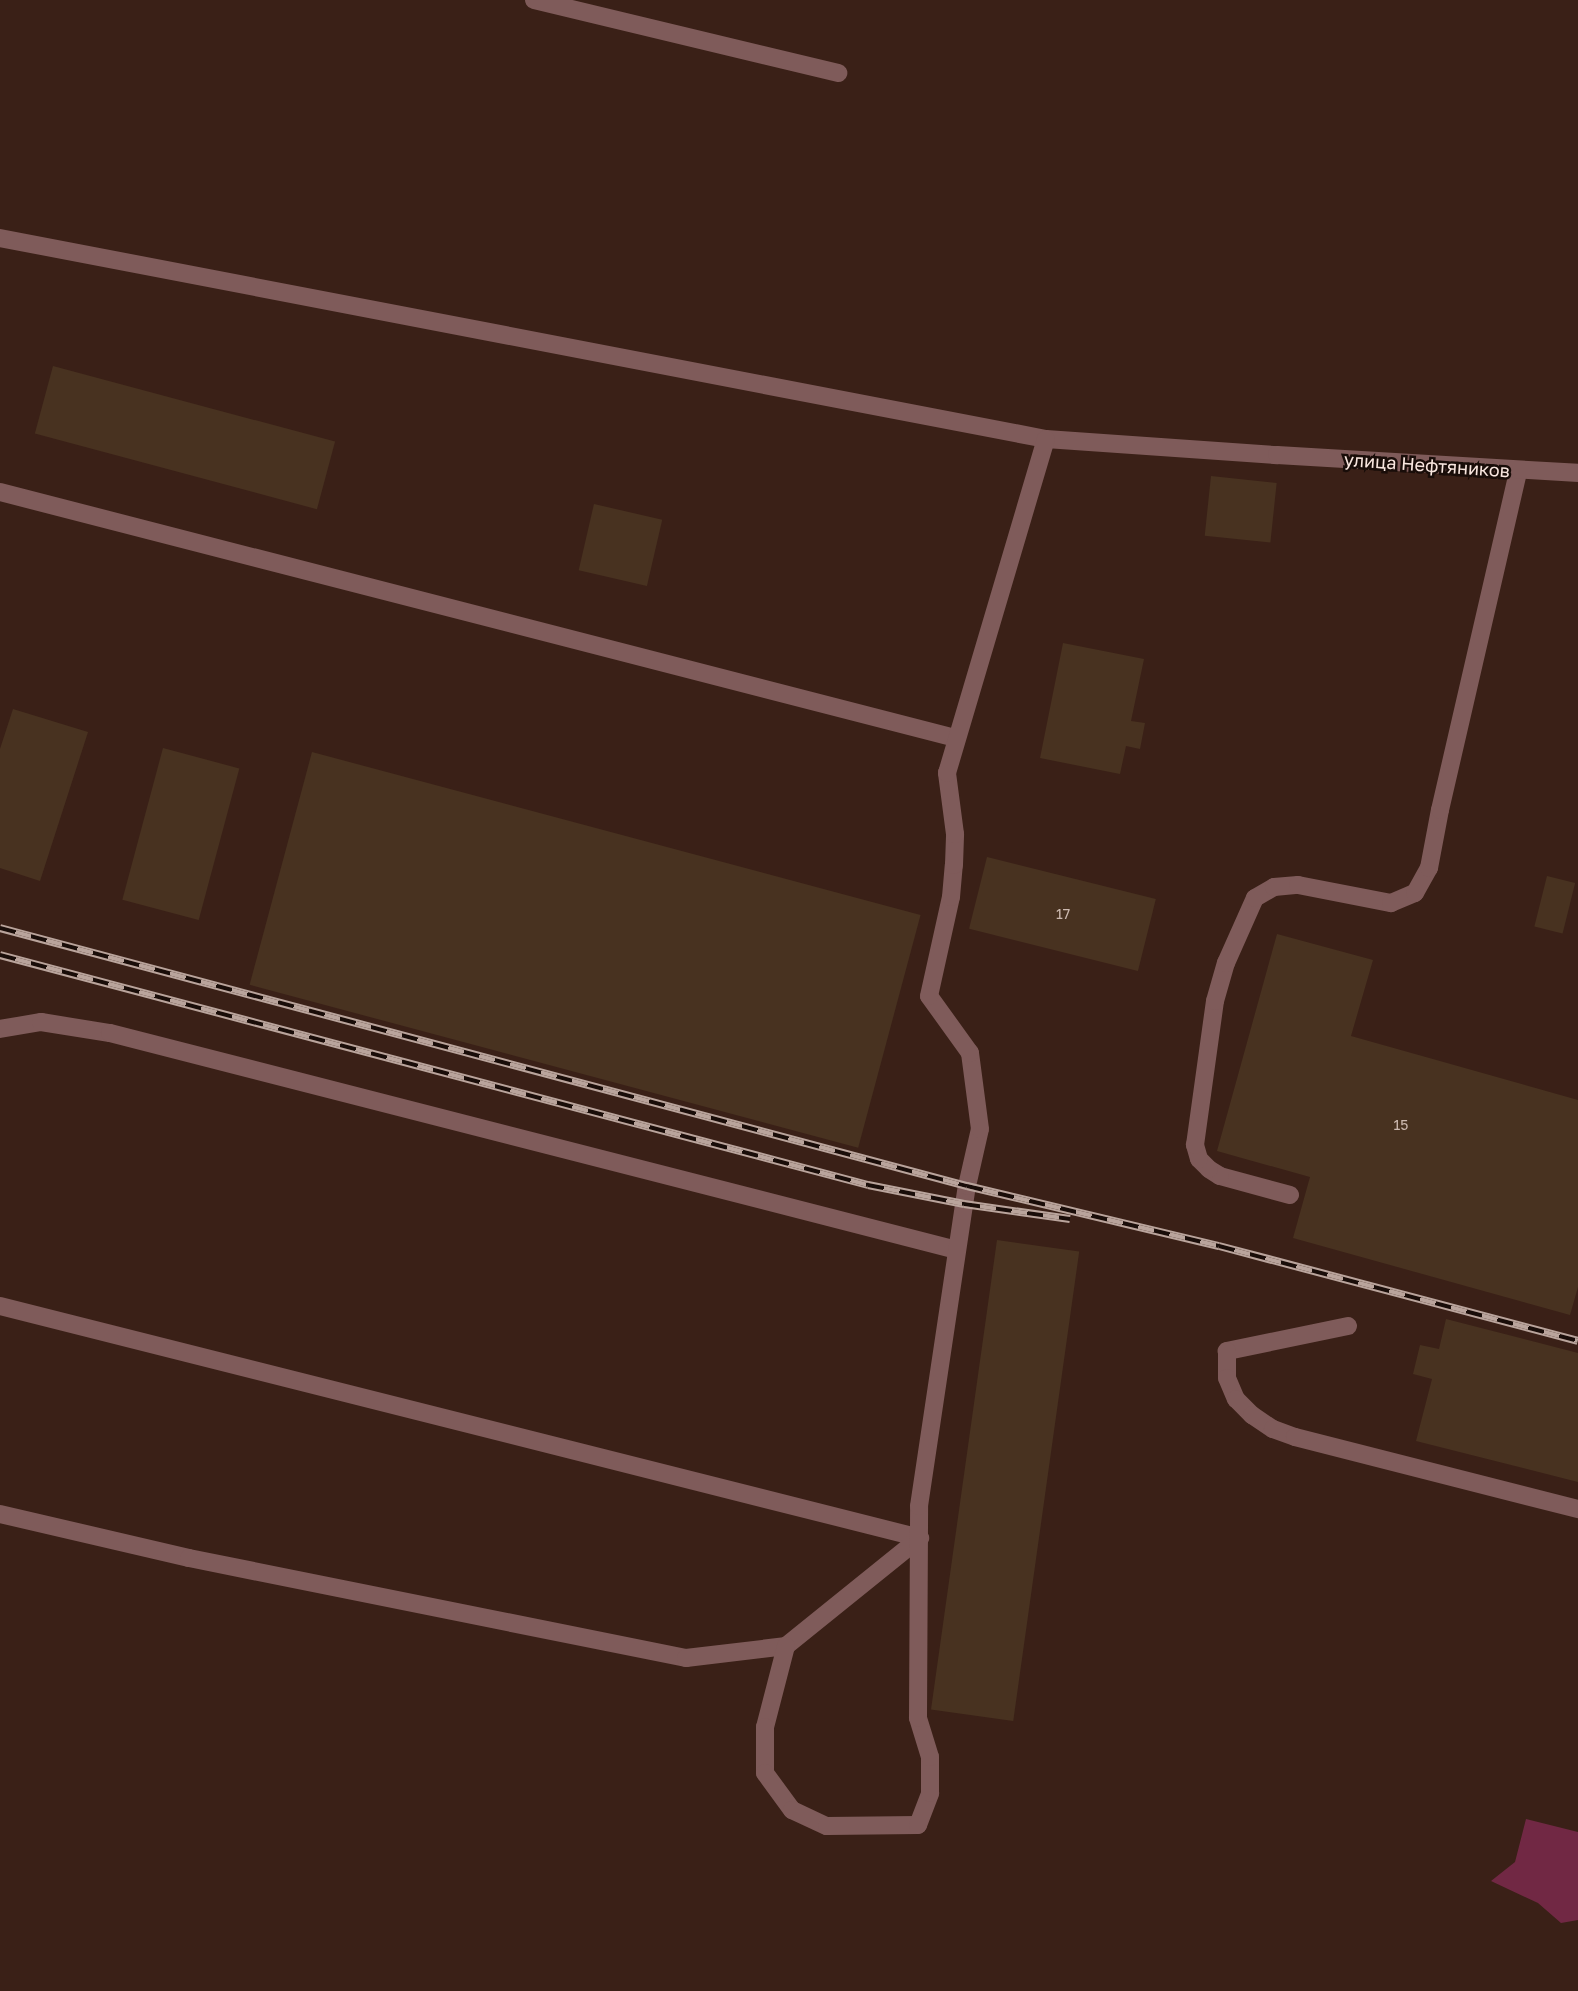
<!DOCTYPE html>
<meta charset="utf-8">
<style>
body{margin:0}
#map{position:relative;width:1578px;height:1991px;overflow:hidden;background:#3a2017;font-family:"Golos Text",sans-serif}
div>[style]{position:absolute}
.water>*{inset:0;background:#712844}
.building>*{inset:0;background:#483220;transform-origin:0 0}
.lane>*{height:18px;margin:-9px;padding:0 9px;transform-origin:9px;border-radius:9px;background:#7f5b5a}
.street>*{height:18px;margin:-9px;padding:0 9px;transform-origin:9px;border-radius:9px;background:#7f5b5a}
.rail>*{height:8px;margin-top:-4px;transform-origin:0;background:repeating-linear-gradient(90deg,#190d09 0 16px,#b9a49c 0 32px);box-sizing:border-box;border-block:2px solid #b9a49c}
span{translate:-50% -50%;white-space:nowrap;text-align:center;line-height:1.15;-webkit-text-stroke:5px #190d09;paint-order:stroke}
.number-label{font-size:14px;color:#ccb9af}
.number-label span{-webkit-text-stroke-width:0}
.street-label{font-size:18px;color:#f8e6df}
</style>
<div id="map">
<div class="water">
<div style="clip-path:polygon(1526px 1819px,1578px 1832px,1578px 1920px,1561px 1923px,1538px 1903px,1491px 1881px,1515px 1862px)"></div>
</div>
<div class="building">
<div style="left:53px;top:366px;width:292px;height:70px;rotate:15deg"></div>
<div style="left:1211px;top:476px;width:66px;height:60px;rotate:6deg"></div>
<div style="left:594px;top:504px;width:70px;height:68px;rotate:13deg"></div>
<div style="clip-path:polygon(1063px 643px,1144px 659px,1131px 721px,1145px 723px,1140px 749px,1126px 746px,1120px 774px,1040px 758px)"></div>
<div style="clip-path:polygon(13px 709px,88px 732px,40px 881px,0 868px,0 749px)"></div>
<div style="left:163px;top:748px;width:79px;height:157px;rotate:15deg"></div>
<div style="left:312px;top:752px;width:630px;height:241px;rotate:15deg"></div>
<div style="left:987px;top:857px;width:174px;height:74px;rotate:14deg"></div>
<div style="left:1547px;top:876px;width:29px;height:52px;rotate:14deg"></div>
<div style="clip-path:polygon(1277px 934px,1373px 960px,1351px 1036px,1578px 1100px,1578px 1287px,1570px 1315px,1293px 1238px,1310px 1177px,1217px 1151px)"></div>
<div style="left:997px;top:1240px;width:83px;height:474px;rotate:8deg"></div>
<div style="clip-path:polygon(1446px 1319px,1578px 1353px,1578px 1482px,1416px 1441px,1432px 1379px,1413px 1374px,1420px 1345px,1439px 1349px)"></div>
</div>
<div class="lane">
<div style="left:534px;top:0;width:313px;rotate:13.5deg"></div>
<div style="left:0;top:238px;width:1065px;rotate:10.88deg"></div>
<div style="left:1046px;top:439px;width:232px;rotate:4deg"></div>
<div style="left:0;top:492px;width:986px;rotate:14.44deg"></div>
<div style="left:0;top:1029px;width:42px;rotate:-9.7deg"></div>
<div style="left:41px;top:1022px;width:70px;rotate:9.1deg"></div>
<div style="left:110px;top:1033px;width:874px;rotate:14.37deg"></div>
<div style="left:1290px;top:1195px;width:73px;rotate:-164.8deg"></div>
<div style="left:1220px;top:1176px;width:13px;rotate:-148deg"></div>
<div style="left:1209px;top:1169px;width:14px;rotate:-135deg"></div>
<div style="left:1199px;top:1159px;width:15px;rotate:-106deg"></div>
<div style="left:1195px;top:1145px;width:145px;rotate:-82.1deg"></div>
<div style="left:1215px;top:1001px;width:40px;rotate:-74deg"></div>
<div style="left:1226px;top:963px;width:71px;rotate:-66deg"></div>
<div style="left:1255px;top:898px;width:22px;rotate:-30deg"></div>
<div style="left:1274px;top:887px;width:24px;rotate:-5deg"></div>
<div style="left:1298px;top:885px;width:95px;rotate:11deg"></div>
<div style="left:1391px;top:903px;width:26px;rotate:-23deg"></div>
<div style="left:1415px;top:893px;width:29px;rotate:-61deg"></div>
<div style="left:1429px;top:868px;width:59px;rotate:-79.3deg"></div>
<div style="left:1440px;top:810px;width:347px;rotate:-77deg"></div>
<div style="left:0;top:1306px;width:949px;rotate:14.15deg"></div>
<div style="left:1348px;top:1326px;width:124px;rotate:168.3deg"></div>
<div style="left:1227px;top:1351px;width:27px;rotate:90deg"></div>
<div style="left:1227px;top:1378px;width:23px;rotate:67deg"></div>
<div style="left:1236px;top:1399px;width:23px;rotate:45deg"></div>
<div style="left:1252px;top:1415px;width:25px;rotate:34deg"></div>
<div style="left:1273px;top:1429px;width:23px;rotate:20deg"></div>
<div style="left:1295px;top:1437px;width:292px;rotate:14.3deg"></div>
<div style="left:0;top:1514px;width:194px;rotate:13.1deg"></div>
<div style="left:189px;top:1558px;width:507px;rotate:11.38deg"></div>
<div style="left:686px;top:1658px;width:101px;rotate:-6.8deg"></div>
<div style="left:786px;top:1646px;width:172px;rotate:-38.9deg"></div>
<div style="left:786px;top:1646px;width:84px;rotate:104.5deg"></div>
<div style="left:765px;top:1727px;width:46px;rotate:90deg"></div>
<div style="left:765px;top:1773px;width:46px;rotate:53.9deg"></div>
<div style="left:792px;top:1810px;width:38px;rotate:25deg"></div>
<div style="left:827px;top:1826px;width:91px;rotate:-0.6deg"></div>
<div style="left:918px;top:1825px;width:34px;rotate:-69deg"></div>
<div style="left:930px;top:1793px;width:36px;rotate:-90deg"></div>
<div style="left:930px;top:1757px;width:41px;rotate:-107.1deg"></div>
<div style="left:918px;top:1718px;width:212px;rotate:-89.7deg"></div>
<div style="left:919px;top:1506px;width:324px;rotate:-81.5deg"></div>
<div style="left:967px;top:1186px;width:58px;rotate:-77.2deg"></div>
<div style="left:980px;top:1129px;width:77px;rotate:-97.5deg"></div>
<div style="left:970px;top:1053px;width:70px;rotate:-125.7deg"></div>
<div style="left:929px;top:996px;width:101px;rotate:-77.5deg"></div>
<div style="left:951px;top:897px;width:32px;rotate:-85deg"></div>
<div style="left:954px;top:865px;width:31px;rotate:-88deg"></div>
<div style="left:955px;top:834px;width:62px;rotate:-97.5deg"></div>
<div style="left:947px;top:773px;width:348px;rotate:-73.5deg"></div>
</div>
<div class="street">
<div style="left:1277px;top:455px;width:302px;rotate:3.4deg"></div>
</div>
<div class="rail">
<div style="left:0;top:928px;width:1001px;rotate:14.94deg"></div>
<div style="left:967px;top:1186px;width:259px;rotate:13.4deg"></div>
<div style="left:1219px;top:1246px;width:371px;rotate:14.8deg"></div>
<div style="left:0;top:955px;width:898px;rotate:14.84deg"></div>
<div style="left:868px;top:1185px;width:98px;rotate:11.2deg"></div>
<div style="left:964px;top:1204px;width:107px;rotate:8.1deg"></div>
</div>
<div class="number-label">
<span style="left:1063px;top:914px">17</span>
<span style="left:1401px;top:1125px">15</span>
</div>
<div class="street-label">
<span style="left:1427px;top:465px;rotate:4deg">улица Нефтяников</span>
</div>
</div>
